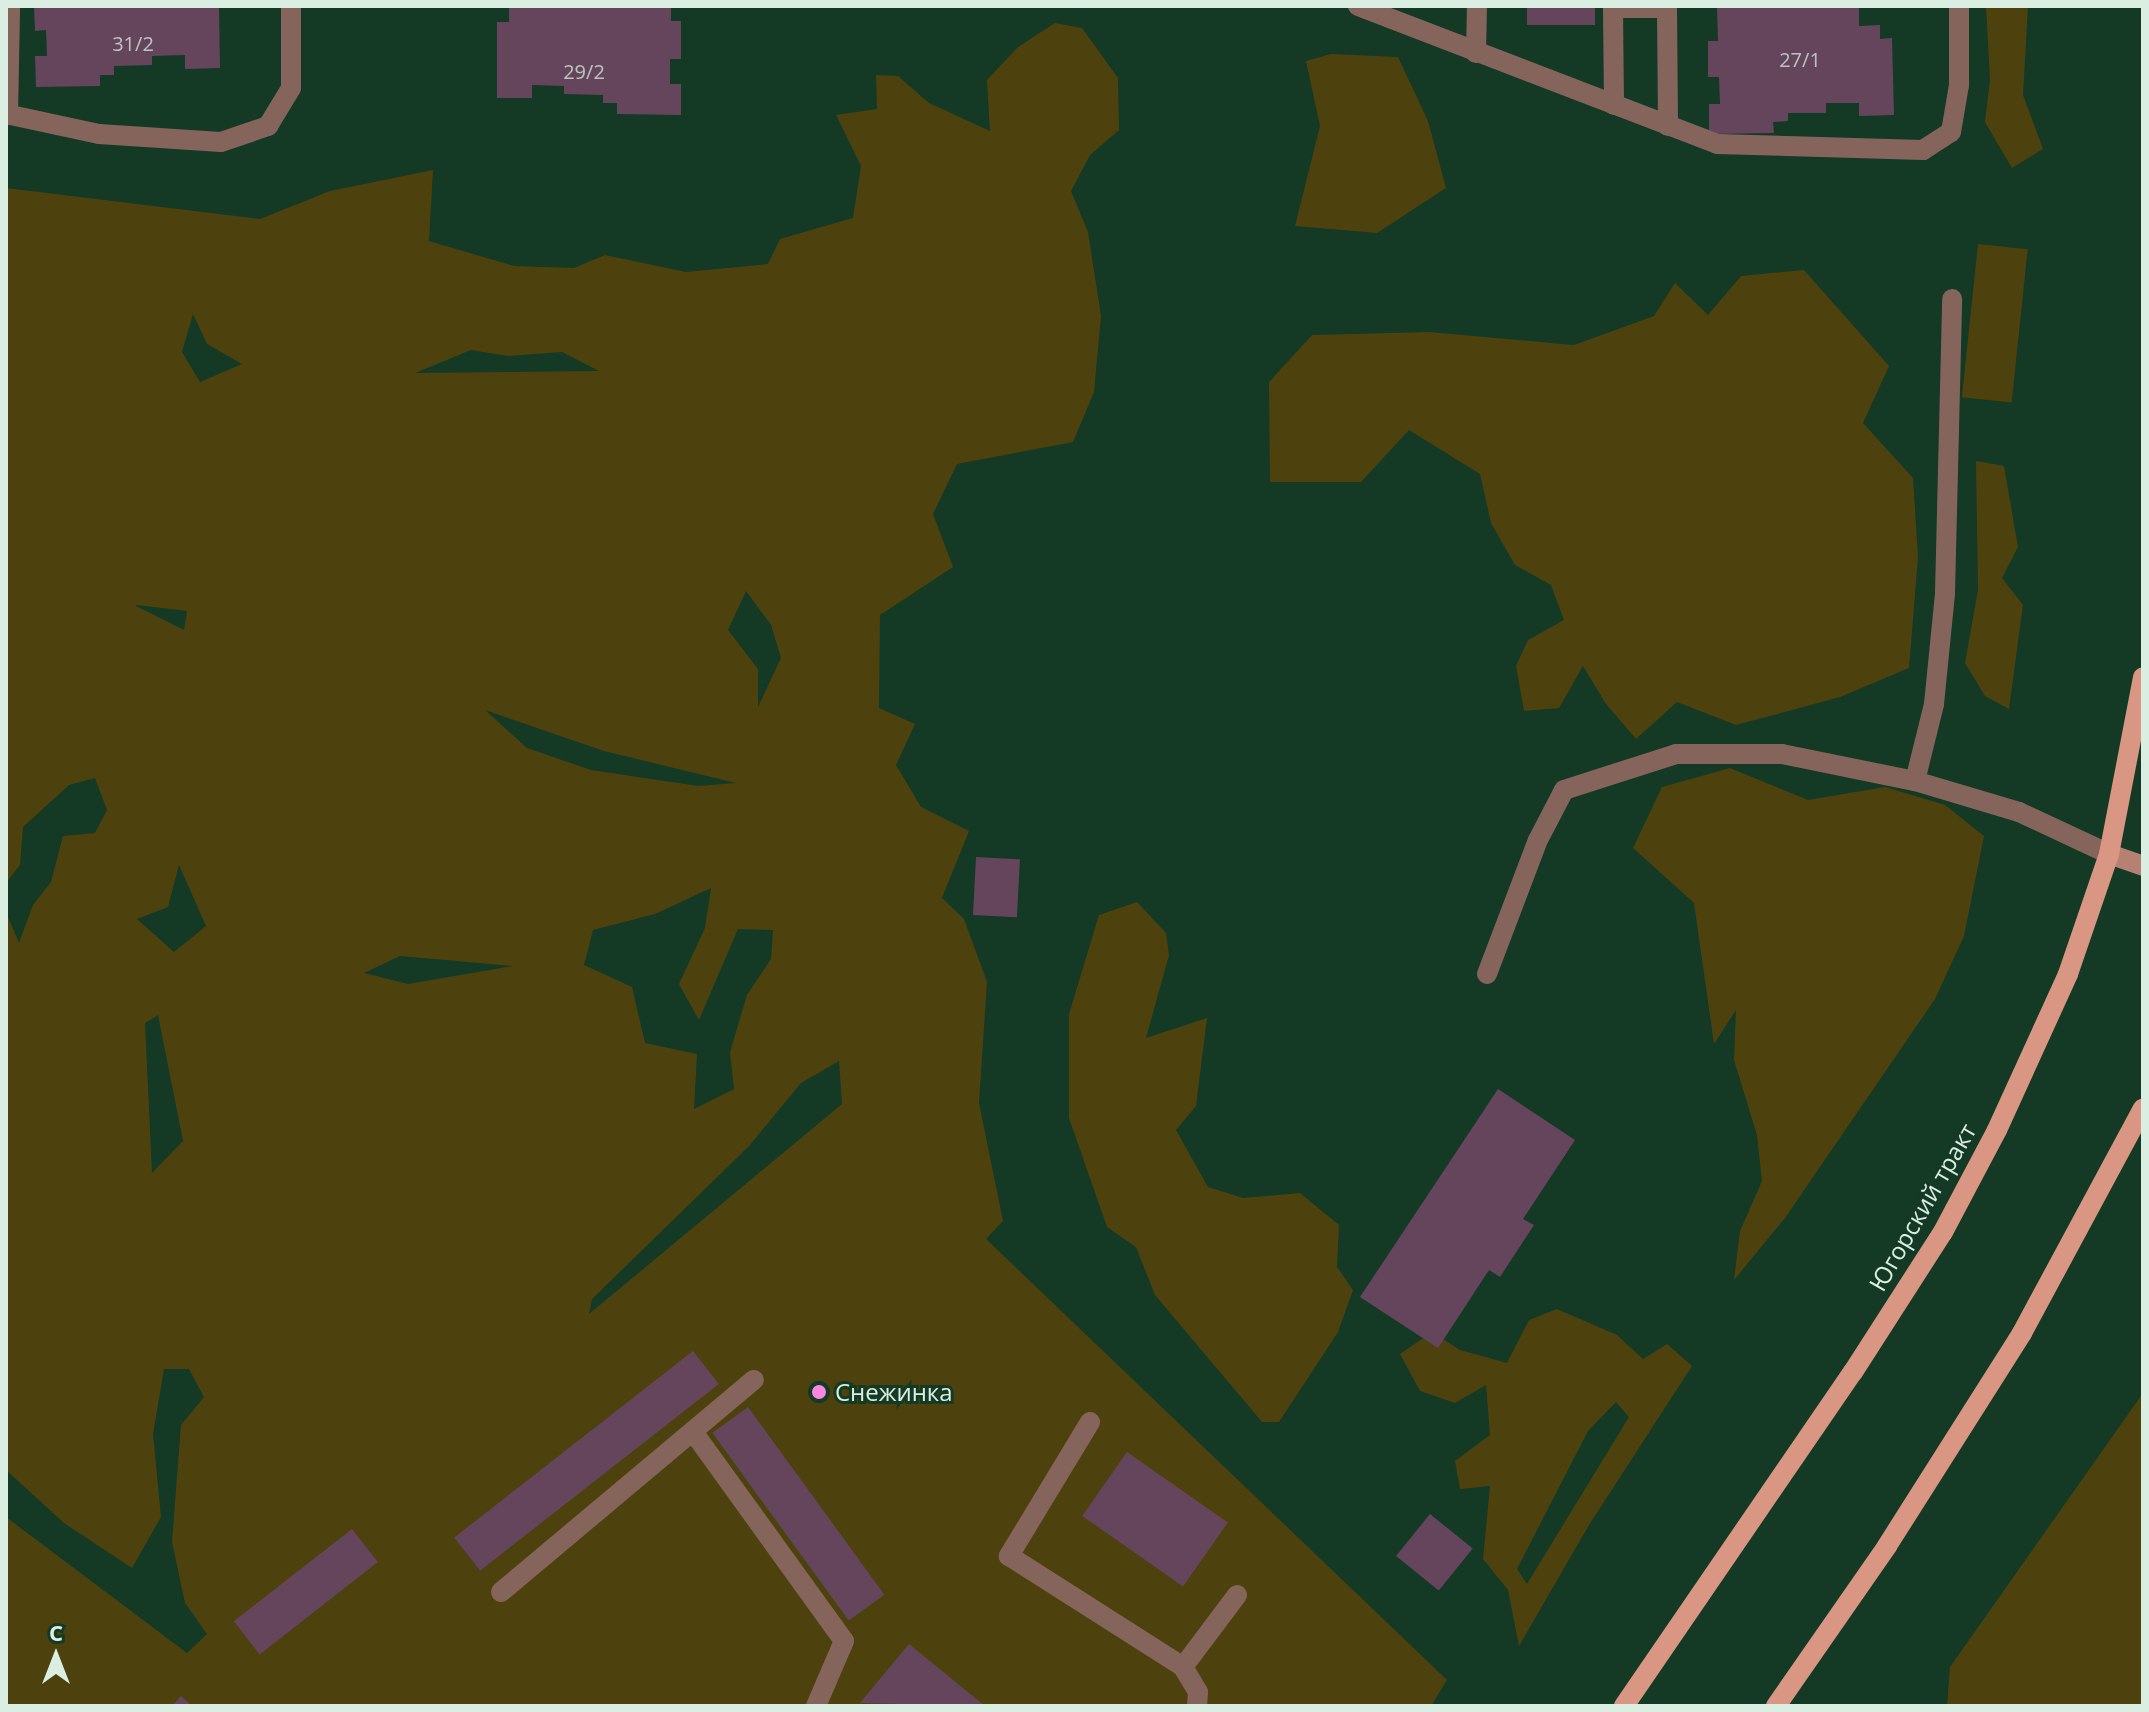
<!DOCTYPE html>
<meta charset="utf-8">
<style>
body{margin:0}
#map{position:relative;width:2149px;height:1712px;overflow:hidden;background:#143925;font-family:"Open Sans",sans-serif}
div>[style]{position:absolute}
.green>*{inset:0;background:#4d420e;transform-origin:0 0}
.building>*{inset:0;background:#65455c;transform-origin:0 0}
.lane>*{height:20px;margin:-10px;padding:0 10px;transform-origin:10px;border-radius:10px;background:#85655b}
.secondary>*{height:20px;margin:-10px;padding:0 10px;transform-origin:10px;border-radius:10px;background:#b48172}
.primary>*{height:20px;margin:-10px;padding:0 10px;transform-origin:10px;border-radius:10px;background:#d89683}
.dots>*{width:22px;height:22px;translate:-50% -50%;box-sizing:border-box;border:4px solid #143925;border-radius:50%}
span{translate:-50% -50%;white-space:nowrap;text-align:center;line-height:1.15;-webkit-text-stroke:6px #143925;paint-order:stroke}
.number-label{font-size:20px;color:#bdc4c0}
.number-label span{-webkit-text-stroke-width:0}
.street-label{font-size:24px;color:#daeee1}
.poi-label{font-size:24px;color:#daeee1}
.left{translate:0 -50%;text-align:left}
.frame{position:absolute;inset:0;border:8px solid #daeee1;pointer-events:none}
.north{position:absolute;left:16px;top:1616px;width:80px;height:80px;-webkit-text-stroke:6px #143925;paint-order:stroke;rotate:0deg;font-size:22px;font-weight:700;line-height:32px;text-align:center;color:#daeee1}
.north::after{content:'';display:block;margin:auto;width:28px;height:36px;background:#daeee1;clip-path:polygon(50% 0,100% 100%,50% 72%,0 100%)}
</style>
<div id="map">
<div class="green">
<div style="clip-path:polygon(1986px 6px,2028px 6px,2023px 95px,2043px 149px,2012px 168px,1985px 122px,1990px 80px)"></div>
<div style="clip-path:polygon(evenodd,1055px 23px,1082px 28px,1118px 78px,1119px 130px,1090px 155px,1071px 191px,1088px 232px,1101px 316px,1094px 392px,1073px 442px,957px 464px,933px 514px,953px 567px,880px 615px,879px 708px,915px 724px,896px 765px,921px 807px,969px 831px,942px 898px,964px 919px,987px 982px,979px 1103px,1003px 1221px,986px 1239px,1447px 1680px,1431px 1706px,6px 1706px,6px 1517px,187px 1653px,207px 1634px,185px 1603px,172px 1542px,181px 1425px,204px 1397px,189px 1369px,164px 1369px,153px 1434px,161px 1517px,132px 1568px,64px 1523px,6px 1470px,6px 912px,19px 943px,33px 905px,51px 882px,63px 836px,95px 833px,107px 810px,95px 778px,69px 785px,23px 827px,20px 865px,6px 883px,6px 188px,260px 219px,330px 191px,433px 170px,429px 241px,514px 266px,574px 268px,605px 255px,686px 272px,768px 264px,780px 239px,853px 218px,861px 166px,836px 115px,877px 109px,876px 75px,898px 76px,929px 103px,990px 131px,987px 80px,1018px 47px,1055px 23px,193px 314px,207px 344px,242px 364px,200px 382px,182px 352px,193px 314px,1055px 23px,471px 350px,508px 356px,562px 352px,599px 371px,415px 373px,471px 350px,1055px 23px,746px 591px,771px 625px,781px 658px,758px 707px,758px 669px,728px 630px,746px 591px,1055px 23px,137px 605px,187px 611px,184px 630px,136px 606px,137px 605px,1055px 23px,485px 710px,604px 751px,736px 783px,698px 786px,591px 770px,527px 748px,485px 710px,1055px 23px,179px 865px,206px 926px,174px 952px,137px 919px,168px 907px,179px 865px,1055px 23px,711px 888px,705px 928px,679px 984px,699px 1020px,738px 929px,773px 930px,771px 959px,747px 995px,730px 1052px,734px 1089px,694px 1109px,697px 1054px,645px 1043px,632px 987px,584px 965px,593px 930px,655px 914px,711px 888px,1055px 23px,400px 956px,513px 966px,408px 984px,364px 973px,400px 956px,1055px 23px,158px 1015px,183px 1141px,152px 1173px,145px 1023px,158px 1015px,1055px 23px,839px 1061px,842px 1104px,589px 1314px,592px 1299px,749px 1146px,801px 1083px,839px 1061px)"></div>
<div style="clip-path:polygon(1331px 54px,1398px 57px,1428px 121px,1446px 188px,1377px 233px,1295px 226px,1320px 126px,1306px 61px)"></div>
<div style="left:1978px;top:244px;width:50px;height:154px;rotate:6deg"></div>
<div style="clip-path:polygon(1804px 270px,1889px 366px,1863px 423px,1913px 478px,1918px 557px,1909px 668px,1840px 697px,1736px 725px,1677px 702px,1636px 739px,1606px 704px,1583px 666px,1559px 708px,1524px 711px,1516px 666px,1528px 640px,1564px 620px,1551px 585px,1515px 565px,1491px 523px,1480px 474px,1409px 430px,1361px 482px,1270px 482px,1269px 382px,1312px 335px,1429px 332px,1574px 345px,1654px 316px,1675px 283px,1708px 315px,1741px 276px)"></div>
<div style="clip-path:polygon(1976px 461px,2004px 466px,2018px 547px,2002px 578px,2023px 605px,2009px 709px,1985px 696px,1965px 663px,1978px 590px)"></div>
<div style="clip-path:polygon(1730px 768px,1808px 800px,1885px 787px,1945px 805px,1984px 836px,1964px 936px,1935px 999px,1785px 1218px,1734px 1280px,1740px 1231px,1762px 1181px,1757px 1135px,1734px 1060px,1736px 1010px,1714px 1044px,1694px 903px,1633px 848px,1662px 787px)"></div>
<div style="clip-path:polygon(1137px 902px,1166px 933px,1169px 955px,1146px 1038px,1207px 1018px,1196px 1106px,1176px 1130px,1208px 1187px,1243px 1198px,1300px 1193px,1339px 1225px,1337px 1267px,1353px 1290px,1338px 1332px,1279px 1422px,1262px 1422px,1155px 1295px,1136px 1247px,1107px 1227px,1069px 1118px,1069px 1014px,1099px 915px)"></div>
<div style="clip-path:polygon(evenodd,1557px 1309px,1617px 1335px,1643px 1359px,1667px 1344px,1692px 1366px,1589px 1525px,1519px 1646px,1508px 1590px,1483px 1559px,1490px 1486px,1460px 1489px,1455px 1461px,1490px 1435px,1486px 1385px,1455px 1403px,1420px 1391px,1400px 1354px,1432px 1332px,1460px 1350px,1507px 1363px,1529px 1320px,1557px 1309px,1616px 1402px,1629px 1417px,1527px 1584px,1517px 1569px,1588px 1431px,1616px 1402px)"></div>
<div style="clip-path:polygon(2143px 1393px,2143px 1706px,1947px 1706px,1950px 1667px)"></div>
</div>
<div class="building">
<div style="clip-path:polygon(34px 6px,219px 6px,220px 68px,185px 69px,185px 55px,152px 56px,152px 65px,114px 66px,114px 75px,100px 75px,100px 86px,36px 87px,35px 56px,47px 56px,46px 30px,35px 31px)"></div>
<div style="clip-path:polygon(530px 6px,671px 6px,671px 21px,681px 21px,681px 59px,670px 59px,670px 84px,681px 84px,681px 115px,617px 114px,617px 103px,603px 103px,603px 95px,564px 94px,564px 86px,532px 85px,532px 98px,497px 98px,497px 22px,509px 22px,509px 8px)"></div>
<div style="left:1527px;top:6px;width:68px;height:19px"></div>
<div style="clip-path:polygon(1717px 6px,1859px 6px,1859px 26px,1880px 25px,1880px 39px,1892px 38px,1894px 115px,1859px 116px,1859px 103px,1826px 103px,1826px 113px,1788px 113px,1788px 121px,1773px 122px,1774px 133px,1709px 134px,1709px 104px,1720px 104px,1719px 77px,1708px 77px,1708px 41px,1718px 41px)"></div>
<div style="left:976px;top:857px;width:44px;height:58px;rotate:3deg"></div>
<div style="clip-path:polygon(1498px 1089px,1575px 1140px,1523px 1219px,1534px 1225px,1500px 1277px,1489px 1270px,1438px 1348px,1360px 1297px)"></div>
<div style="left:693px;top:1351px;width:42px;height:303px;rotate:52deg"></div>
<div style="left:748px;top:1407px;width:232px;height:44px;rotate:54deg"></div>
<div style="left:1127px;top:1452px;width:123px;height:78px;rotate:35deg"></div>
<div style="left:1430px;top:1514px;width:55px;height:54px;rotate:39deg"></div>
<div style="left:352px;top:1529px;width:42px;height:150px;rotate:52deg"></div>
<div style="clip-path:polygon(909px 1644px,985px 1706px,860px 1703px)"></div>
<div style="clip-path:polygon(181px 1696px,192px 1706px,172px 1706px)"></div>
</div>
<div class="lane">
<div style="left:1358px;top:6px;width:385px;rotate:21deg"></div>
<div style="left:1717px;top:144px;width:206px;rotate:1.7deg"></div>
<div style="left:1923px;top:150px;width:33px;rotate:-33deg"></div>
<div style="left:1951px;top:132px;width:48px;rotate:-80.3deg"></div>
<div style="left:1959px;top:85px;width:79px;rotate:-90deg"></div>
<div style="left:1476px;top:53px;width:47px;rotate:-88.8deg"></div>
<div style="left:1614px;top:105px;width:97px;rotate:-90.6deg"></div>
<div style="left:1613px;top:8px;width:54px"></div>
<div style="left:1667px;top:8px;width:118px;rotate:89.5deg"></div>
<div style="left:6px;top:114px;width:95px;rotate:12.1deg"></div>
<div style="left:99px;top:134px;width:122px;rotate:3.8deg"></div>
<div style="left:221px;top:142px;width:50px;rotate:-18.8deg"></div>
<div style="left:268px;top:126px;width:44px;rotate:-58.8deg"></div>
<div style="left:291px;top:88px;width:82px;rotate:-90deg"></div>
<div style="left:8px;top:115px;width:109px;rotate:-88.9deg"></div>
<div style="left:1915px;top:781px;width:79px;rotate:-76.1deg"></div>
<div style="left:1934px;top:704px;width:112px;rotate:-84.3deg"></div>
<div style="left:1945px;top:593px;width:294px;rotate:-88.6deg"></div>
<div style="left:1487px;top:974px;width:143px;rotate:-69.2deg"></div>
<div style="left:1538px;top:840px;width:56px;rotate:-62.5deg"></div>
<div style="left:1564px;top:790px;width:118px;rotate:-17.8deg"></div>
<div style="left:1676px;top:754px;width:106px"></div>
<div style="left:1782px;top:754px;width:136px;rotate:11.5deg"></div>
<div style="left:1915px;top:781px;width:109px;rotate:16.6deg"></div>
<div style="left:2019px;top:812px;width:99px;rotate:25deg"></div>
<div style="left:1090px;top:1422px;width:157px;rotate:121.2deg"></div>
<div style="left:1009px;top:1556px;width:206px;rotate:32.5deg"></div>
<div style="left:1183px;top:1667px;width:29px;rotate:59deg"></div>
<div style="left:1198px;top:1692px;width:14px;rotate:94deg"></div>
<div style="left:694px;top:1433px;width:256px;rotate:54.2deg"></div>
<div style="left:844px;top:1641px;width:71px;rotate:113.3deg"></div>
<div style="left:501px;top:1592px;width:330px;rotate:-40deg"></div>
<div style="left:1183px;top:1667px;width:90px;rotate:-53.1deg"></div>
</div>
<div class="secondary">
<div style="left:2109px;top:854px;width:36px;rotate:19deg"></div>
</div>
<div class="primary">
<div style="left:1624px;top:1706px;width:405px;rotate:-55.6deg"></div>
<div style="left:1853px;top:1372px;width:166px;rotate:-57.3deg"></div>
<div style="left:1943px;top:1232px;width:115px;rotate:-62.1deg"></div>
<div style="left:1997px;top:1130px;width:171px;rotate:-65.5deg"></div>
<div style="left:2068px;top:974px;width:127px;rotate:-71.1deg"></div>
<div style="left:2109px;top:854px;width:180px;rotate:-79.1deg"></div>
<div style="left:1776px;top:1706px;width:195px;rotate:-55.2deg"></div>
<div style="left:1887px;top:1546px;width:252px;rotate:-57.6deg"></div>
<div style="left:2022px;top:1333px;width:255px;rotate:-61.7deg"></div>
</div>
<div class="dots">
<div style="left:819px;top:1392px;background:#fe86e0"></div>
</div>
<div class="number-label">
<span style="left:133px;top:43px">31/2</span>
<span style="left:1800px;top:59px">27/1</span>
<span style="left:584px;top:71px">29/2</span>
</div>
<div class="street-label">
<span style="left:1922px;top:1207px;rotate:-60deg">Югорский тракт</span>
</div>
<div class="poi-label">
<span class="left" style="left:835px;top:1392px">Снежинка</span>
</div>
<div class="frame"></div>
<div class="north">С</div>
</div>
